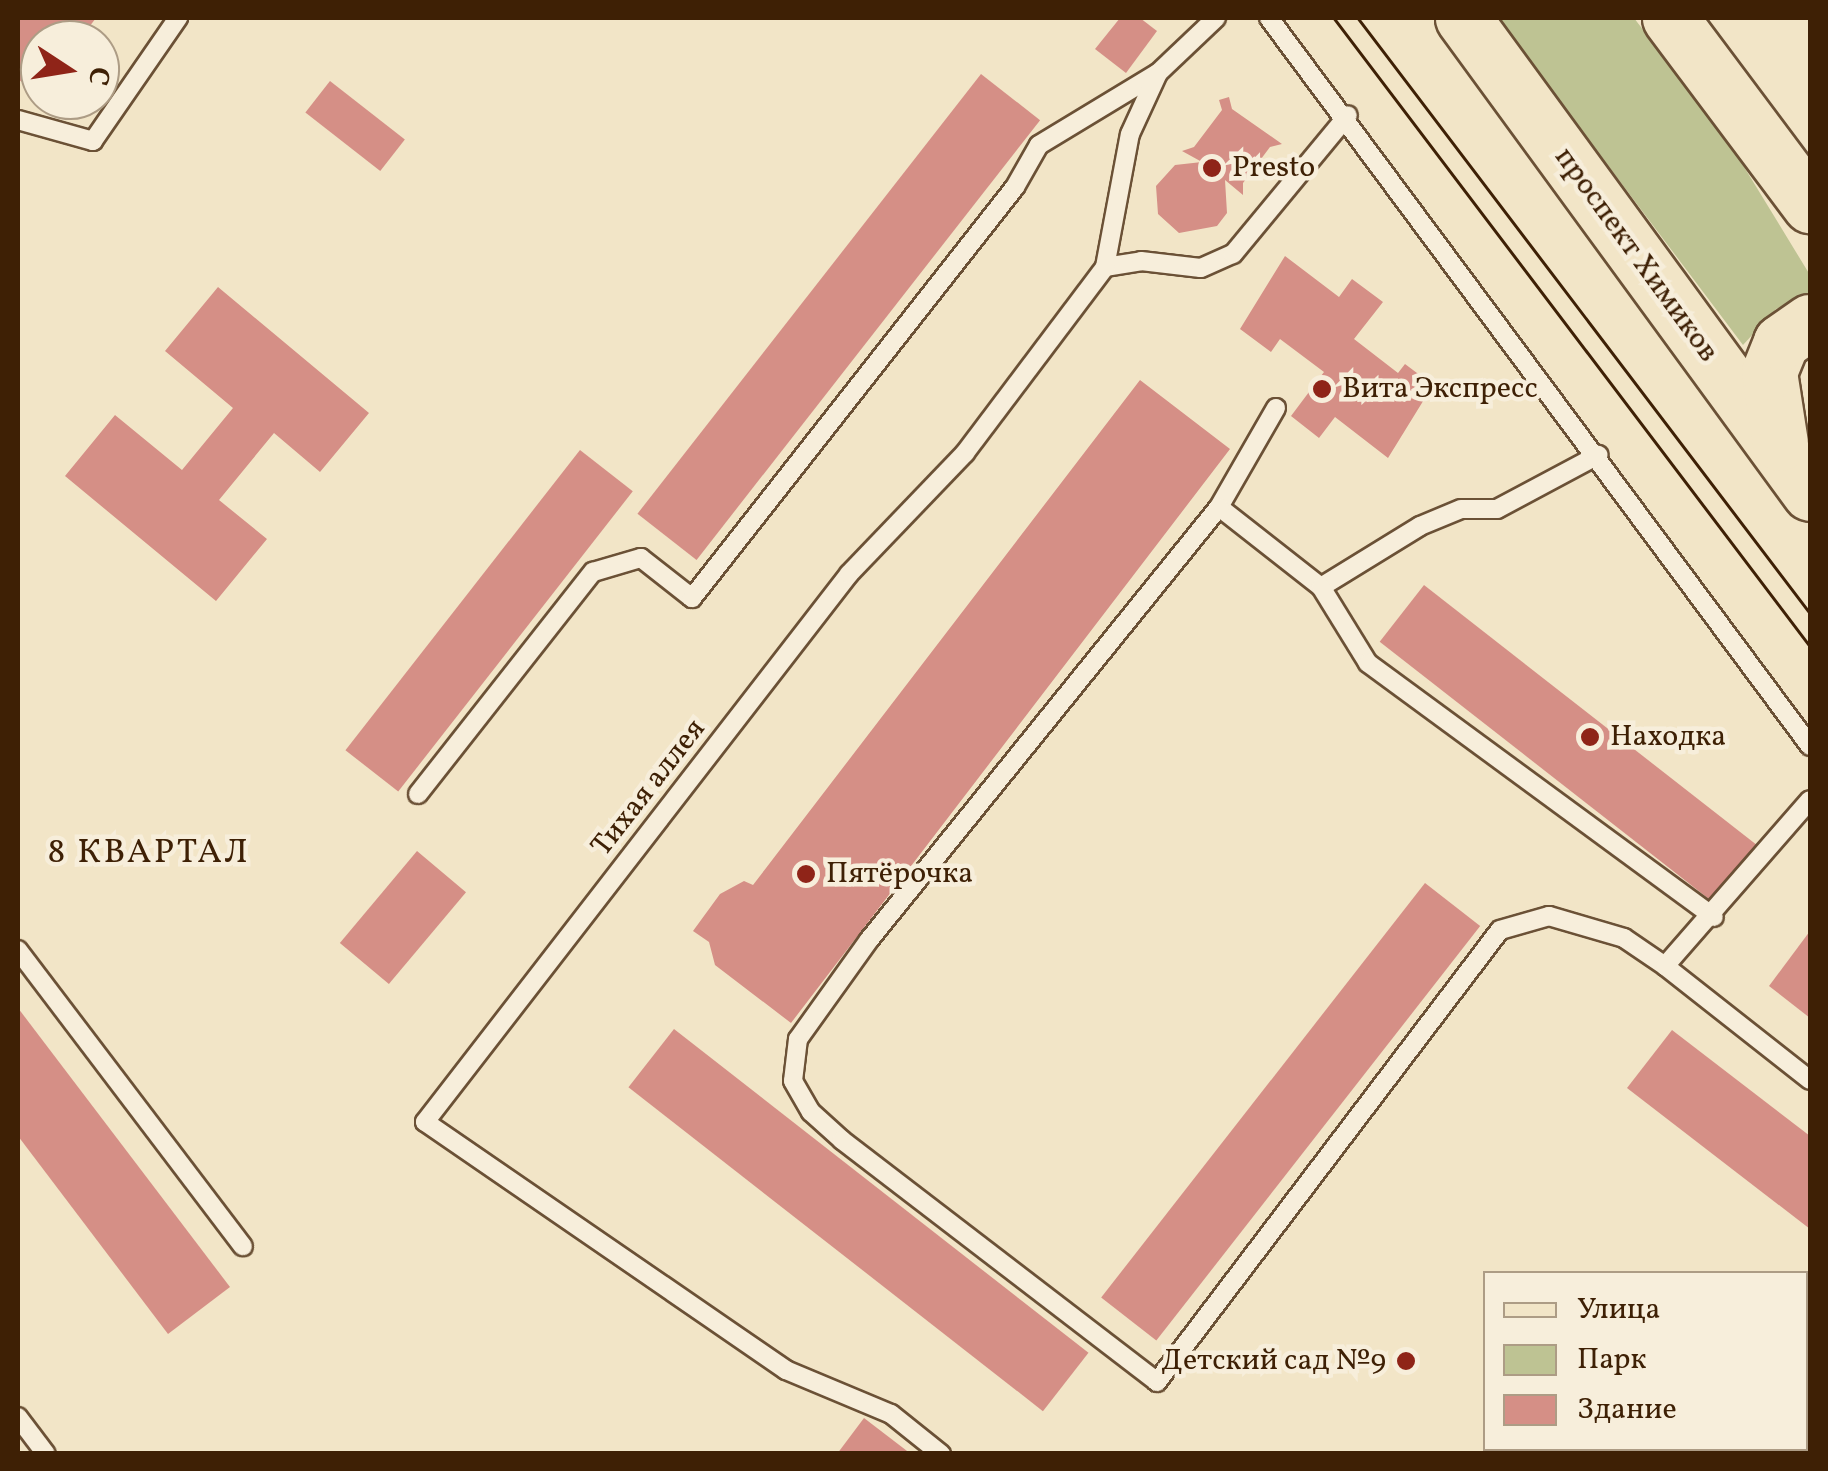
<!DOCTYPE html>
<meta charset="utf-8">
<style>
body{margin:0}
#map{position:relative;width:1828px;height:1471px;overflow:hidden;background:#f2e5c7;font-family:Vollkorn,serif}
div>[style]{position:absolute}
.green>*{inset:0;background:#bec393}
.building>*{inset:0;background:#d58f86;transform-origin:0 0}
.roads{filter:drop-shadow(2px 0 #6b5136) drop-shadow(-2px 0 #6b5136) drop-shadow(0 2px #6b5136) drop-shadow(0 -2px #6b5136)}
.lane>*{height:18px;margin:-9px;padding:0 9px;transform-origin:9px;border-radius:9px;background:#f7eedb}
.primary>*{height:55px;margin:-27.5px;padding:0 27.5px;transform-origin:27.5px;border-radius:27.5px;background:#f2e5c7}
.tram>*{height:2.5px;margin:-1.25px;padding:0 1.25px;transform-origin:1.25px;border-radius:1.25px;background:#3e2005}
.dots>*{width:28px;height:28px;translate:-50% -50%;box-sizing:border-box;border:5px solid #f7eedb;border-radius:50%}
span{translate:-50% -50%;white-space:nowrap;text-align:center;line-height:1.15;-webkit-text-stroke:9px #f7eedb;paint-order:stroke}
.poi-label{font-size:30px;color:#3e2005}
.left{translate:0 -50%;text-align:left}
.right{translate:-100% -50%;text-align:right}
.street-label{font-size:30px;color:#3e2005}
.quarter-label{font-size:35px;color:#3e2005;letter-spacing:2.5px}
.frame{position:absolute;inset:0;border:20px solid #3e2005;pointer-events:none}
.legend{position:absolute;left:1483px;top:1271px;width:325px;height:180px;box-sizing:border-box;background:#f7eedb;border:2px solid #ad9c85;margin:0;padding:12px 18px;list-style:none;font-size:30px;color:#3e2005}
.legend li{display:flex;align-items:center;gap:20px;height:50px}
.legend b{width:50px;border:2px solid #ad9c85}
.north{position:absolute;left:20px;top:20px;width:100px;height:100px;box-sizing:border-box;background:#f7eedb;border:2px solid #ad9c85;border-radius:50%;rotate:102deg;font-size:28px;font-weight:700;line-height:40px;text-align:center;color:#3e2005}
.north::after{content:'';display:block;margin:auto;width:35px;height:45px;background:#8f2418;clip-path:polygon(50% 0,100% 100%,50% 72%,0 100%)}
</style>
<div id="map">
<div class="green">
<div style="clip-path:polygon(1497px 18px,1634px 18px,1727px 139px,1810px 275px,1810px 294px,1776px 309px,1743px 345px)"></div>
</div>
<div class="building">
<div style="clip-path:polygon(18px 18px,96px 18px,79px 40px,40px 40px,37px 94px,18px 79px)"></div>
<div style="clip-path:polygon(1120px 18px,1140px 18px,1157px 31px,1126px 73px,1095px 49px)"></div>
<div style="left:981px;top:74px;width:75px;height:558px;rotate:38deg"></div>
<div style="left:330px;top:81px;width:95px;height:40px;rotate:38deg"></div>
<div style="clip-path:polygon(1229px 97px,1232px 109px,1282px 144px,1270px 147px,1243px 183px,1243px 195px,1225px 180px,1227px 213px,1217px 226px,1179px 233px,1158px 214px,1156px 186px,1175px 165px,1202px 162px,1182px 151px,1194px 147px,1222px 110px,1219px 100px)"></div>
<div style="clip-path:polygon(1285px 256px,1339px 297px,1352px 279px,1383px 302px,1354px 339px,1398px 373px,1405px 364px,1433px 385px,1388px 458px,1335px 417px,1319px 438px,1291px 416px,1324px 372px,1280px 339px,1271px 352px,1240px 329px)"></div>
<div style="clip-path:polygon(218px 287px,369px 413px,320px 472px,274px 433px,219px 500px,267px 539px,216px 601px,65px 476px,115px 415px,182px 470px,233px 408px,165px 351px)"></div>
<div style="clip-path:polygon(1140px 380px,1230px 449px,791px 1023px,715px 965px,709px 942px,693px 931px,720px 894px,744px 881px,753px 885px)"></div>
<div style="left:580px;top:450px;width:67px;height:381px;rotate:38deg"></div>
<div style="left:1424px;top:585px;width:424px;height:72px;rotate:38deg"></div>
<div style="left:417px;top:851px;width:64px;height:120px;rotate:40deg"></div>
<div style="left:1425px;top:883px;width:70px;height:526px;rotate:38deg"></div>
<div style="clip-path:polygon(1810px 931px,1810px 1018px,1769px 986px)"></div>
<div style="clip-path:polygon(18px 1008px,230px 1287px,168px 1334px,18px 1136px)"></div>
<div style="left:674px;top:1029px;width:526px;height:74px;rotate:38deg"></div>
<div style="clip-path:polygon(1672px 1030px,1810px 1136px,1810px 1229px,1627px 1088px)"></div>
<div style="clip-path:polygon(864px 1418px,911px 1454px,837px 1454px)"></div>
</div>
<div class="roads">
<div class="lane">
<div style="left:1269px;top:18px;width:907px;rotate:53.38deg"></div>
<div style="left:18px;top:120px;width:78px;rotate:15.6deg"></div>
<div style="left:93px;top:141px;width:150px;rotate:-55.4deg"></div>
<div style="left:1105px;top:267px;width:36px;rotate:-9deg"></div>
<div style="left:1141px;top:261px;width:60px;rotate:6.7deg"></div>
<div style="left:1201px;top:268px;width:35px;rotate:-24deg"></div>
<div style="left:1233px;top:254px;width:180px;rotate:-50.4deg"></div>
<div style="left:1276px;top:408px;width:114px;rotate:119.9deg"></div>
<div style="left:1219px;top:507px;width:130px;rotate:38.1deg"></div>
<div style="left:1321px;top:587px;width:116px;rotate:-31.6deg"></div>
<div style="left:1420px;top:526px;width:44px;rotate:-22.5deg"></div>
<div style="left:1461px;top:509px;width:36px"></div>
<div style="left:1497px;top:509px;width:115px;rotate:-28.1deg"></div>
<div style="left:1219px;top:507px;width:557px;rotate:128.95deg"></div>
<div style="left:869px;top:940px;width:122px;rotate:125.6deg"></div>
<div style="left:798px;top:1039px;width:42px;rotate:96.8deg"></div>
<div style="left:793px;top:1081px;width:36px;rotate:60deg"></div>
<div style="left:811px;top:1112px;width:42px;rotate:42.1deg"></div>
<div style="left:842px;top:1140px;width:397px;rotate:37.5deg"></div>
<div style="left:1157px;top:1382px;width:567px;rotate:-52.81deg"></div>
<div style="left:1500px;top:930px;width:51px;rotate:-15.9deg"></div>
<div style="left:1549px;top:916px;width:78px;rotate:16.3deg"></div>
<div style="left:1624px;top:938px;width:50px;rotate:34.3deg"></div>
<div style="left:1665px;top:966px;width:220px;rotate:-48.9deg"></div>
<div style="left:1321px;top:587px;width:89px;rotate:58.3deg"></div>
<div style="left:1368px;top:663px;width:429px;rotate:36.3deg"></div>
<div style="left:418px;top:794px;width:283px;rotate:-51.8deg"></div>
<div style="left:593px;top:572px;width:50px;rotate:-16.3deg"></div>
<div style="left:641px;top:558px;width:65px;rotate:38.1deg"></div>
<div style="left:692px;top:598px;width:523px;rotate:-51.84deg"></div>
<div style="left:1015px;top:187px;width:48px;rotate:-60.3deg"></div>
<div style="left:1039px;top:145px;width:139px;rotate:-31.2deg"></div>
<div style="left:1158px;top:73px;width:80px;rotate:-43.5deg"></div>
<div style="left:18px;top:950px;width:372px;rotate:52.8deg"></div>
<div style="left:1665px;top:966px;width:184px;rotate:38.2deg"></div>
<div style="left:18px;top:1417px;width:46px;rotate:52.9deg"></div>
<div style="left:941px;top:1454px;width:64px;rotate:-141.3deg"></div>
<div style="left:891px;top:1414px;width:114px;rotate:-157.3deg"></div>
<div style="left:786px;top:1370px;width:438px;rotate:-145.5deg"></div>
<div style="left:425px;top:1122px;width:693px;rotate:-52.27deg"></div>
<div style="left:849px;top:574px;width:168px;rotate:-46.2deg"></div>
<div style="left:965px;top:453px;width:233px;rotate:-53deg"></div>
<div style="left:1105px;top:267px;width:135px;rotate:-79.4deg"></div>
<div style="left:1130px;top:134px;width:67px;rotate:-65.3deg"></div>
</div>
<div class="primary">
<div style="left:1463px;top:18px;width:588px;rotate:53.85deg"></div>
<div style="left:1670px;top:18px;width:234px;rotate:53.2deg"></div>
<div style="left:1780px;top:443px;width:72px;rotate:-98.8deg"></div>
<div style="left:1769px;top:372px;width:32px;rotate:-68deg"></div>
<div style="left:1781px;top:342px;width:35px;rotate:-35deg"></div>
</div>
</div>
<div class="tram">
<div style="left:1334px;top:18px;width:788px;rotate:52.84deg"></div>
<div style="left:1358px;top:18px;width:747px;rotate:52.78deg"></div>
</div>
<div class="dots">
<div style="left:1212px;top:168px;background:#8f2418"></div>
<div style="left:1322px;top:389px;background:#8f2418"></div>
<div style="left:1590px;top:737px;background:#8f2418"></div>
<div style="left:806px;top:874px;background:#8f2418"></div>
<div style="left:1406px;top:1361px;background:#8f2418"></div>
</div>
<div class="poi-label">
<span class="left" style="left:1232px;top:168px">Presto</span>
<span class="left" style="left:1342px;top:389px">Вита Экспресс</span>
<span class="left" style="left:1610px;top:737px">Находка</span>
<span class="left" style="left:826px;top:874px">Пятёрочка</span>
<span class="right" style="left:1386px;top:1361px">Детский сад №9</span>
</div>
<div class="street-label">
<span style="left:1636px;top:255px;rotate:54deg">проспект Химиков</span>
<span style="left:649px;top:788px;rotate:-52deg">Тихая аллея</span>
</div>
<div class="quarter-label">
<span style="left:149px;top:853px">8 КВАРТАЛ</span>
</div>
<div class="frame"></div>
<ul class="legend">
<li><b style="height:12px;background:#f2e5c7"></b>Улица</li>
<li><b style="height:28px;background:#bec393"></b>Парк</li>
<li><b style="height:28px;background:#d58f86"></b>Здание</li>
</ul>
<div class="north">С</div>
</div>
